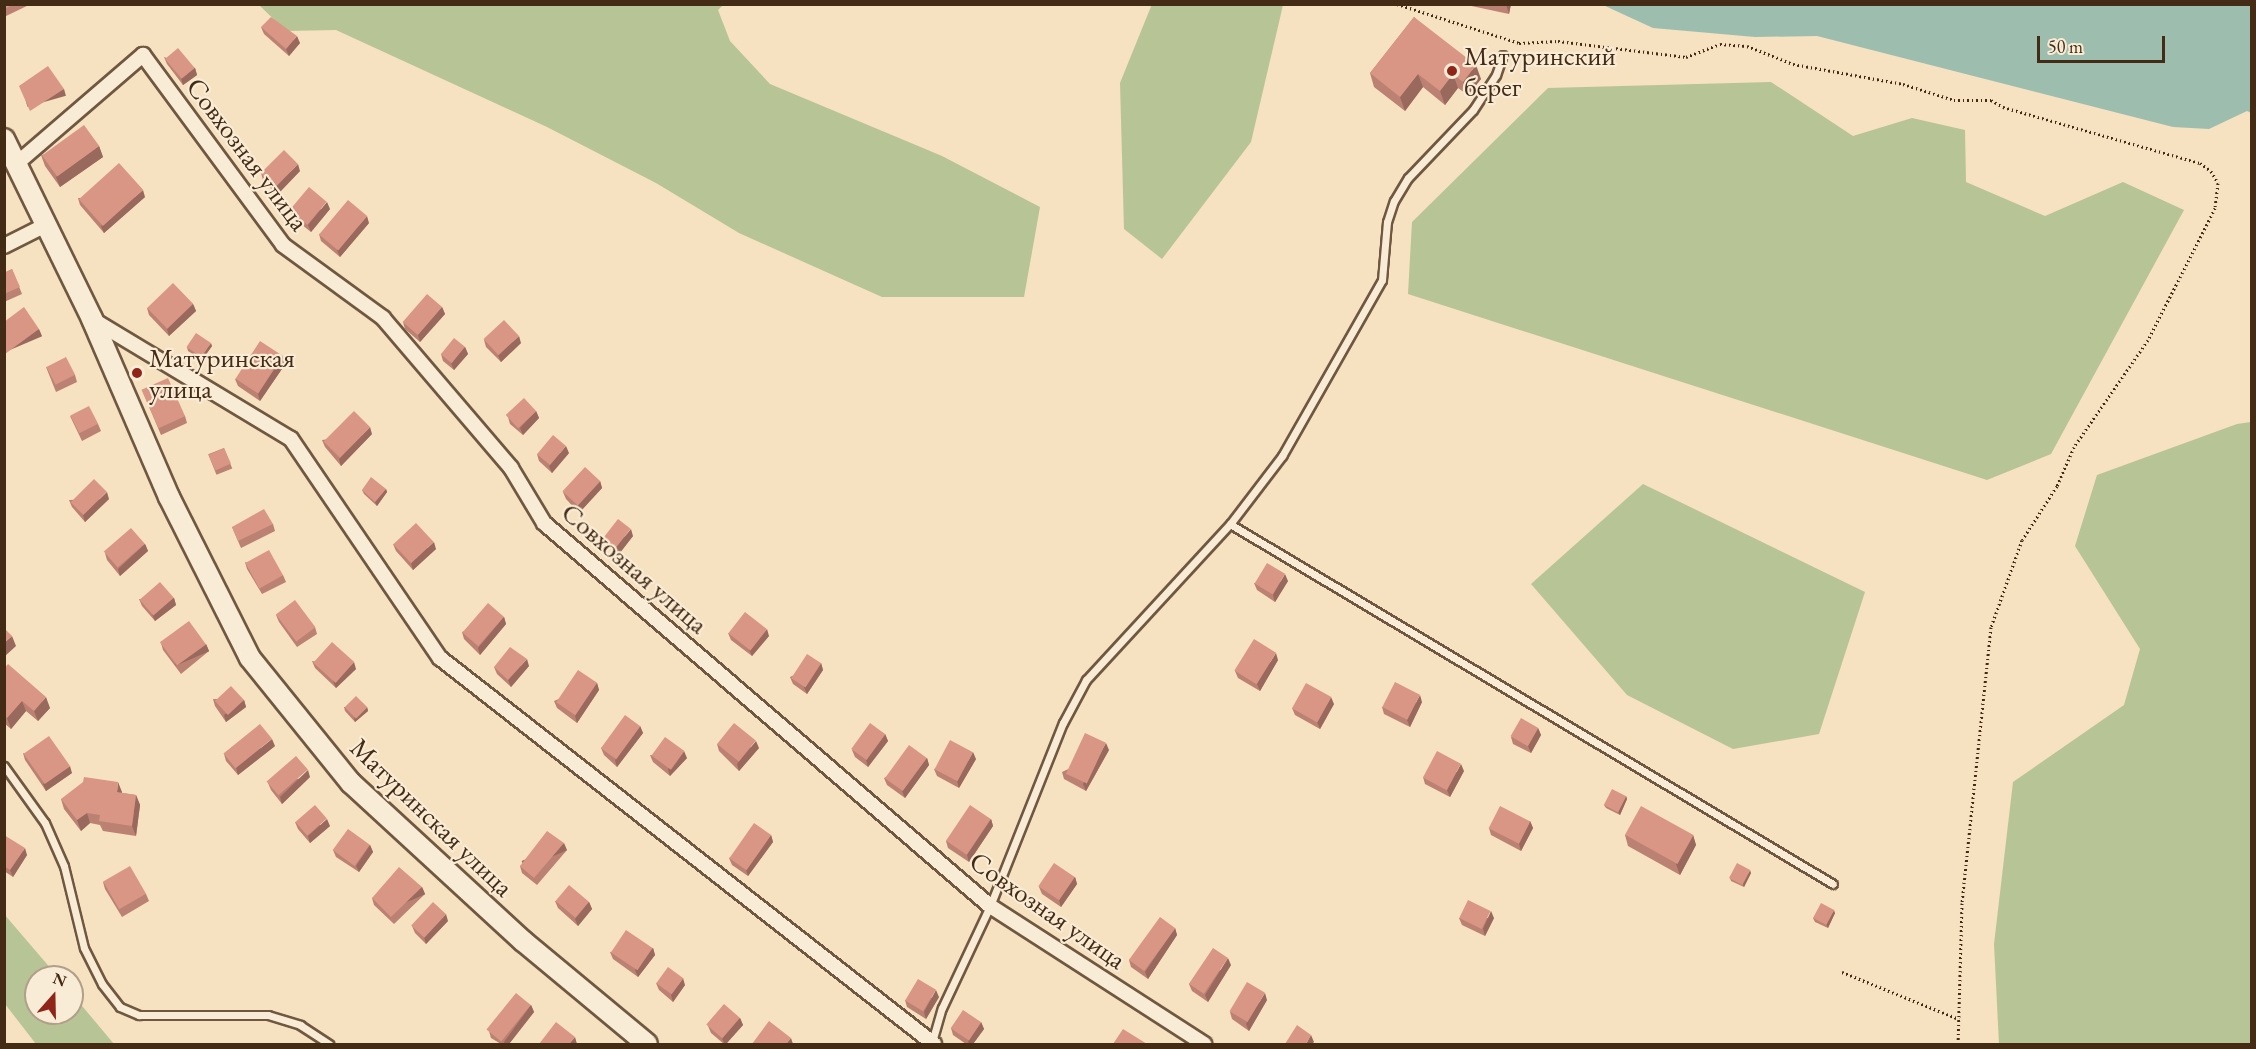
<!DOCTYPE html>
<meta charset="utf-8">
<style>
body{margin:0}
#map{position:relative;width:2256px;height:1049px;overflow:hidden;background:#f6e1c0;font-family:"EB Garamond",serif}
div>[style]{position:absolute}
.green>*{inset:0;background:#b7c496}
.water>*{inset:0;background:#9dbeae}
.path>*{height:3px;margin-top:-1.5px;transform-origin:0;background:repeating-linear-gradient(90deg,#442b15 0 1.5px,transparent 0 4.5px)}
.roads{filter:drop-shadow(2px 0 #705840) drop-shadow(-2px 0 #705840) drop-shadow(0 2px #705840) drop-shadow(0 -2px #705840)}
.lane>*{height:7px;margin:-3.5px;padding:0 3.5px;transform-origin:3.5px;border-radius:3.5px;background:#f9ecd6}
.street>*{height:14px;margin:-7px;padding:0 7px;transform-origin:7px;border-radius:7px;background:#f9ecd6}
.secondary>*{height:20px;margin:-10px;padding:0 10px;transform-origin:10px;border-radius:10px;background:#f9ecd6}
.wall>*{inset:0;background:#bb8172;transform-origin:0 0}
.shaded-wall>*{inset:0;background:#98695c;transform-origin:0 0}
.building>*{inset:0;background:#d99684;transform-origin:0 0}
.dots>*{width:16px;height:16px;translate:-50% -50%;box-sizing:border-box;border:3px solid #f9ecd6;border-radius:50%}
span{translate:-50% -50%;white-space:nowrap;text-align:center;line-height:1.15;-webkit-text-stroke:4.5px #f9ecd6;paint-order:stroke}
.poi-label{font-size:27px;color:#442b15}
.left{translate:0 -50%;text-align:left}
.street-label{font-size:27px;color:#442b15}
.frame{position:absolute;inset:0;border:6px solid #442b15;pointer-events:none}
.north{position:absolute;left:24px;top:965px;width:60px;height:60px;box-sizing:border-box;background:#f9ecd6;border:2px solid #b19f89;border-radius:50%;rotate:20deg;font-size:16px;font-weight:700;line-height:24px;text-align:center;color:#442b15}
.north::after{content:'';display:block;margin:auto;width:21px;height:27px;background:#8f2418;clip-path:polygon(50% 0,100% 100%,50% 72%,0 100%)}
.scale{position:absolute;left:2037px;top:36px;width:128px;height:27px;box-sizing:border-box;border:3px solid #442b15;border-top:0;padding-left:8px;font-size:18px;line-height:21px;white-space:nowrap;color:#442b15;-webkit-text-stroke:4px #f9ecd6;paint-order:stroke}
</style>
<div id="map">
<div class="green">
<div style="clip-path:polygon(1152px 4px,1283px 5px,1251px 142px,1162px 259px,1124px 229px,1120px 83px)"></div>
<div style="clip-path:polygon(259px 5px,723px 5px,718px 10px,730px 41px,770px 84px,942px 156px,1040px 207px,1024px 297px,882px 297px,739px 233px,656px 183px,547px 127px,336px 30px,286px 31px)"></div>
<div style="clip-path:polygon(1771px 82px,1853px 136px,1912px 118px,1965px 130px,1966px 182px,2045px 216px,2123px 182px,2184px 210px,2051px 454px,1987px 480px,1408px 294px,1412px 222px,1548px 88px)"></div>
<div style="clip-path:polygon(2251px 422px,2251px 1044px,1999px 1044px,1994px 944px,2013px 782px,2124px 705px,2140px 649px,2075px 546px,2097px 475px,2237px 424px)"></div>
<div style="clip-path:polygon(1643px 484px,1865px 592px,1819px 734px,1733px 749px,1627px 695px,1531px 584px)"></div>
<div style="clip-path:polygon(4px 914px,58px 977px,36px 977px,36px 1013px,72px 1013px,72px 994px,114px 1044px,36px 1044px,5px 1004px)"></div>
</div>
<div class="water">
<div style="clip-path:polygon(1603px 5px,2251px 5px,2251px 113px,2247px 111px,2209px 129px,2173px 127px,1817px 36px,1755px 37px,1653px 28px)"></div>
</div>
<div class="path">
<div style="left:1397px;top:4px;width:128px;rotate:17.7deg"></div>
<div style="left:1519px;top:43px;width:39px;rotate:-3deg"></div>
<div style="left:1558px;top:41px;width:129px;rotate:7.1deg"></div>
<div style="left:1686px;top:57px;width:36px;rotate:-21deg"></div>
<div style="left:1720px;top:44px;width:27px;rotate:4deg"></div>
<div style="left:1747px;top:46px;width:49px;rotate:21.4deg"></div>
<div style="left:1793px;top:64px;width:112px;rotate:10.3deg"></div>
<div style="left:1903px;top:84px;width:53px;rotate:17.4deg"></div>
<div style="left:1954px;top:100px;width:37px"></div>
<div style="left:1991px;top:100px;width:14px;rotate:30deg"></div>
<div style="left:2003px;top:107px;width:205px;rotate:15.9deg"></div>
<div style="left:2200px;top:163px;width:14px;rotate:36deg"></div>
<div style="left:2211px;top:171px;width:14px;rotate:60deg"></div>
<div style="left:2218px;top:183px;width:25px;rotate:97deg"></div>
<div style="left:2215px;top:208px;width:148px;rotate:116.9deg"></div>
<div style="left:2148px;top:340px;width:130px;rotate:124.7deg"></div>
<div style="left:2074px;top:447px;width:43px;rotate:113.6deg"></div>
<div style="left:2057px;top:486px;width:64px;rotate:122.9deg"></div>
<div style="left:2022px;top:540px;width:92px;rotate:109.6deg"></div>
<div style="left:1991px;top:627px;width:278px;rotate:96deg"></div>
<div style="left:1962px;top:903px;width:141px;rotate:91.6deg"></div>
<div style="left:1842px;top:972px;width:126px;rotate:21.9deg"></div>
</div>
<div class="roads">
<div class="lane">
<div style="left:1230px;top:524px;width:702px;rotate:30.84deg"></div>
<div style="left:4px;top:766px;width:70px;rotate:54.3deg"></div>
<div style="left:45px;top:823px;width:47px;rotate:66.2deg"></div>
<div style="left:64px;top:866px;width:84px;rotate:76.3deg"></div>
<div style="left:84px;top:948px;width:40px;rotate:63.4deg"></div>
<div style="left:102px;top:984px;width:29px;rotate:52deg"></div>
<div style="left:120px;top:1007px;width:21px;rotate:23deg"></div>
<div style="left:139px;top:1015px;width:129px"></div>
<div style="left:268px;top:1015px;width:34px;rotate:17deg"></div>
<div style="left:300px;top:1025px;width:35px;rotate:33deg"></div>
<div style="left:932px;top:1042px;width:35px;rotate:-74deg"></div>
<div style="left:942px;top:1008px;width:113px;rotate:-64.8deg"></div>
<div style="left:990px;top:906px;width:197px;rotate:-68.3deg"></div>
<div style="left:1063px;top:723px;width:49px;rotate:-61.9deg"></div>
<div style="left:1086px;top:680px;width:212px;rotate:-47.3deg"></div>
<div style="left:1230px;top:524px;width:86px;rotate:-52.6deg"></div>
<div style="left:1282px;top:456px;width:202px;rotate:-60.4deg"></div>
<div style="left:1382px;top:280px;width:58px;rotate:-85.1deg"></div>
<div style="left:1387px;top:222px;width:22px;rotate:-72deg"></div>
<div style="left:1394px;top:201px;width:27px;rotate:-59deg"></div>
<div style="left:1408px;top:178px;width:94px;rotate:-46.3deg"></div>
<div style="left:1473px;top:110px;width:42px;rotate:-56.7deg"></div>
<div style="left:1496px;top:75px;width:21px;rotate:-71deg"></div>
</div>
<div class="street">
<div style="left:15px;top:165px;width:169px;rotate:-40.7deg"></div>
<div style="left:143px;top:55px;width:236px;rotate:53.6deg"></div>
<div style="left:283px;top:245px;width:124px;rotate:36.1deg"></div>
<div style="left:383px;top:318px;width:197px;rotate:49.5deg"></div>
<div style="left:511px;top:468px;width:64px;rotate:59deg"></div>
<div style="left:544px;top:523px;width:588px;rotate:40.65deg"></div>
<div style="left:990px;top:906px;width:255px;rotate:32.8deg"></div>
<div style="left:4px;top:246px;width:45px;rotate:-26.6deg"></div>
<div style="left:92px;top:319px;width:232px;rotate:31.1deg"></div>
<div style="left:291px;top:439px;width:265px;rotate:55.8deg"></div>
<div style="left:440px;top:658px;width:627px;rotate:38deg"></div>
</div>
<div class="secondary">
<div style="left:4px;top:139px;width:200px;rotate:63.9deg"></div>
<div style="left:92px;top:319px;width:194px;rotate:66.6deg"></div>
<div style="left:169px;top:497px;width:180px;rotate:63.3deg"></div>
<div style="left:250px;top:658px;width:161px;rotate:51.1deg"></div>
<div style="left:351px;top:783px;width:234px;rotate:42.6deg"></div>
<div style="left:523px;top:941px;width:161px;rotate:39.7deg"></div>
</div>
</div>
<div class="wall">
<div style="clip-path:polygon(4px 4px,31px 4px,4px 17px)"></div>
<div style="clip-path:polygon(1462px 4px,1511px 4px,1509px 14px)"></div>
<div style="clip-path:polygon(1414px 17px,1481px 79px,1468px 95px,1458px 88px,1445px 105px,1423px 87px,1405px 111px,1374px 87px,1370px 73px)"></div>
<div style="clip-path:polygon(261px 27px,300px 43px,289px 56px,264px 34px)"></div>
<div style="clip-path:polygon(164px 57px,195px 68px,197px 75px,183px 85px,167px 64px)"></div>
<div style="clip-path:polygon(99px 146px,103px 157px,60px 187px,45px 166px,41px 155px)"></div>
<div style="clip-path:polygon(300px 171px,277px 195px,263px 180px,261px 173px)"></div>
<div style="clip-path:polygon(145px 197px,104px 233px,80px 205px,78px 198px)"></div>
<div style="clip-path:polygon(330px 209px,311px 232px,292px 217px,290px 210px)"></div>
<div style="clip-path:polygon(369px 223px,340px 257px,321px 241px,319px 234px)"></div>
<div style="clip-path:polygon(12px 269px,22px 294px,4px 302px,4px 273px)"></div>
<div style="clip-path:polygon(193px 304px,196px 311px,169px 336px,149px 315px,147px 308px)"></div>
<div style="clip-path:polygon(442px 307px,445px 314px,420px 342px,405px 329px,403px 322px)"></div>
<div style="clip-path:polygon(484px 340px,521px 343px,501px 362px,486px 347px)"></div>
<div style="clip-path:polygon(212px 346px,202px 360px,188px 351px,187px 347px)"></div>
<div style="clip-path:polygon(465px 347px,468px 354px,454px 370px,443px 361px,441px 354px)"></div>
<div style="clip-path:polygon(286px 363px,260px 401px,238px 386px,235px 379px)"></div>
<div style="clip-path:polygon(46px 367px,75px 375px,77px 382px,56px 392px)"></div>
<div style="clip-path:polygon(142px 390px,185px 416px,187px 423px,161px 435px)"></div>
<div style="clip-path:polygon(536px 411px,539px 418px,523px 435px,510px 424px,508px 417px)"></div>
<div style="clip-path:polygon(70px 416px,98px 424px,101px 431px,82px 441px)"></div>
<div style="clip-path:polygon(372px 434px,341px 466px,325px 447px,322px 440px)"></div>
<div style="left:224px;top:448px;width:22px;height:17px;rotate:68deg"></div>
<div style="clip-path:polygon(569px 453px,552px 473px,539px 461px,537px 454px)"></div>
<div style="clip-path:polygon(600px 481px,602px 488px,579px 513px,566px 499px,563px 492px)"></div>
<div style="clip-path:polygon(386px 489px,387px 492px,377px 506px,364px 494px,362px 490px)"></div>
<div style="clip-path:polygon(109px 499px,85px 522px,72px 507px,69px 500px)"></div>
<div style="clip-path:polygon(273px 524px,275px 531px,241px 548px,232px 527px)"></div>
<div style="clip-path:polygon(633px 536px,619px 554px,606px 545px,604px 538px)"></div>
<div style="clip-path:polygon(145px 544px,148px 551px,120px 576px,107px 560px,105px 553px)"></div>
<div style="clip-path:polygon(393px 544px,436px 549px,413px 570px,396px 551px)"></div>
<div style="clip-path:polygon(245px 562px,283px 575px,286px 582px,262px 594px,247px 569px)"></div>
<div style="clip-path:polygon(1288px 581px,1275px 602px,1257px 590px,1254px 583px)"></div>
<div style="clip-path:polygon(174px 598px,176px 605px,155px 621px,142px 606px,139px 599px)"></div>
<div style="clip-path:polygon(276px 615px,315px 627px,317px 634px,297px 647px,279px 622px)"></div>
<div style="clip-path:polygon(504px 617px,506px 624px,480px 655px,464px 639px,462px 632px)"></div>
<div style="clip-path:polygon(728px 633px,769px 636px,752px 656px,731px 640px)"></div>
<div style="clip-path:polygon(161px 643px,206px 644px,209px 651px,181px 674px,163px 650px)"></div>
<div style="clip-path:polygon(1278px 660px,1260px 691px,1238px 678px,1235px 671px)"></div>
<div style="clip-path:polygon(312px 661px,356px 669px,336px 688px,315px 668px)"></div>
<div style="clip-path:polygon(821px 663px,823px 670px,807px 694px,793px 684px,790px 677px)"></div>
<div style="clip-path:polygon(529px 666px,511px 687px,497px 674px,494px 667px)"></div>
<div style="clip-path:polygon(4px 669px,50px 708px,38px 721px,26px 711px,11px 729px,4px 723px)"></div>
<div style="clip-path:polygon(597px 683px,599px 690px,577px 723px,557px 708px,554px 701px)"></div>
<div style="clip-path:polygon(213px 699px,244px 700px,246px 707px,226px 722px,215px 706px)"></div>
<div style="clip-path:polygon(1422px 702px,1410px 727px,1384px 714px,1382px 707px)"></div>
<div style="clip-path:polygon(1334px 704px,1320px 729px,1295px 715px,1292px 708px)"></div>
<div style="clip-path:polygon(344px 707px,367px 707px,368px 711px,355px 722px,345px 711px)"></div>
<div style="clip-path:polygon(640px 726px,643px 733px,617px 767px,604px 755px,601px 748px)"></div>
<div style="clip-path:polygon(1538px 728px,1541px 735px,1531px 753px,1513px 744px,1511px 737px)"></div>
<div style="clip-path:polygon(885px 734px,888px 741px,868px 767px,855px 757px,852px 750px)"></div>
<div style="clip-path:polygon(717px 744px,759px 748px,739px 771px,719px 751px)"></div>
<div style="clip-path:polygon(275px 746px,238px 775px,226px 761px,224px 754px)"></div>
<div style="clip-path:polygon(1109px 750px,1086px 791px,1064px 779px,1062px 772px)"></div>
<div style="clip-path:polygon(23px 753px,72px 773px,46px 791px,25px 760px)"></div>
<div style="clip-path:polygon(650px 755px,687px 758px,670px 776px,653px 762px)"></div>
<div style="clip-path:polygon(927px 758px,929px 765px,905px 798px,887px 785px,884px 778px)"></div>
<div style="clip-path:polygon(976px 759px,959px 788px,937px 776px,934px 769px)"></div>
<div style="clip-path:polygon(1464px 771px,1450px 797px,1425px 784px,1423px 777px)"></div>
<div style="clip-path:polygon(310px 777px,282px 804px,271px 790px,268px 783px)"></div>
<div style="clip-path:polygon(122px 792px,122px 793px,136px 795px,140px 805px,136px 836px,103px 831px,100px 825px,90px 823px,81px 831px,64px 809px,61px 799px)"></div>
<div style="clip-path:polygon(1626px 796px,1627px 799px,1620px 815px,1606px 808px,1604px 805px)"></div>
<div style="clip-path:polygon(991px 819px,993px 826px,969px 862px,948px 848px,946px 841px)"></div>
<div style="clip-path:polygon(1530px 821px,1533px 828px,1521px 851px,1491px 835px,1489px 828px)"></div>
<div style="clip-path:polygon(295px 822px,330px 826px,310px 843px,298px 829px)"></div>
<div style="clip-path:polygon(4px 835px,27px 855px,13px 877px,4px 871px)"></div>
<div style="clip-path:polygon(771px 835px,773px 842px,748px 876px,732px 865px,729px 858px)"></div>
<div style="clip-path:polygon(1625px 835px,1693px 835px,1696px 845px,1680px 875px,1628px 846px)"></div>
<div style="clip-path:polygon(370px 845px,373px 852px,359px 872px,336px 857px,333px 850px)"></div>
<div style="clip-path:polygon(567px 850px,537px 885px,522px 873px,520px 866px)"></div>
<div style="clip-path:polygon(1751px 873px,1744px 887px,1731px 881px,1730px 878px)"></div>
<div style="clip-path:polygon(1075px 877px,1077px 884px,1061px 907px,1042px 894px,1039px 887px)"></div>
<div style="clip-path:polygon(103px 882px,146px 894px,149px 901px,122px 917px,105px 889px)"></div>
<div style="clip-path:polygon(422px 887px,425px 894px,394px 924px,374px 905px,372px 898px)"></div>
<div style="clip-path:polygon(555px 901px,589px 902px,592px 909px,578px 926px,558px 908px)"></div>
<div style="clip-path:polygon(1835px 913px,1828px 928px,1815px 922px,1813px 918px)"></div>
<div style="clip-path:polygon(1459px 918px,1494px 918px,1485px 936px,1462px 925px)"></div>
<div style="clip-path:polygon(448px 921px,426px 944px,415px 933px,412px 926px)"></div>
<div style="clip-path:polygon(1175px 928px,1177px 935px,1148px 979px,1131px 967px,1129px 960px)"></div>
<div style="clip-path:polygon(653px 948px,655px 955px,638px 977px,613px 959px,610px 952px)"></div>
<div style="clip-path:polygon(1231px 965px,1208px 1002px,1192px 991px,1189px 984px)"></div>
<div style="clip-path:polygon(656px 983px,685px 985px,673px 1002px,659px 990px)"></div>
<div style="clip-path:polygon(939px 997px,926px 1019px,907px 1007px,905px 1000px)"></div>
<div style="clip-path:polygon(1267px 1000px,1249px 1031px,1232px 1019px,1230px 1012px)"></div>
<div style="clip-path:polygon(531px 1005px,534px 1012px,509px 1044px,501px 1044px,491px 1038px,489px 1031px)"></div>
<div style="clip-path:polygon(740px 1018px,743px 1025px,726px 1044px,724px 1044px,711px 1033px,708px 1026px)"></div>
<div style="clip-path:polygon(981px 1022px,984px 1029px,973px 1044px,966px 1044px,953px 1035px,951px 1028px)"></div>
</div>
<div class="shaded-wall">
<div style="clip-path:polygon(1506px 4px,1511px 4px,1509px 14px)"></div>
<div style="clip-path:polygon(297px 36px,300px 43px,289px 56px,286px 49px)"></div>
<div style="clip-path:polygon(1476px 65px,1481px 79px,1468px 95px,1463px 82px)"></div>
<div style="clip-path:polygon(195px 68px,197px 75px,183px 85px,181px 78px)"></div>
<div style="clip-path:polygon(1418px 74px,1423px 87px,1405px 111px,1400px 97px)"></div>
<div style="clip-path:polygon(1453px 74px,1458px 88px,1445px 105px,1440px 91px)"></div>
<div style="left:64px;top:89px;width:7px;height:40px;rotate:74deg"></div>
<div style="clip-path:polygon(99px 146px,103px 157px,60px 187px,56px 177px)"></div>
<div style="clip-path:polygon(298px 164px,300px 171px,277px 195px,275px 188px)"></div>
<div style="clip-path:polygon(143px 190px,145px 197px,104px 233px,101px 226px)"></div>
<div style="clip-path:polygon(327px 202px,330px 209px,311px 232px,308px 225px)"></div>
<div style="clip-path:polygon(367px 216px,369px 223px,340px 257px,337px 250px)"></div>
<div style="clip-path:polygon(193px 304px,196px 311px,169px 336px,167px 329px)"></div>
<div style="clip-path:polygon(442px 307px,445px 314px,420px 342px,418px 335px)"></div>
<div style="left:39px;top:329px;width:8px;height:42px;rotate:67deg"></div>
<div style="clip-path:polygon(519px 336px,521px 343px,501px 362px,498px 355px)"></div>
<div style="clip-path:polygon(211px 343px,212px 346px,202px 360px,201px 357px)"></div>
<div style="clip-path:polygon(465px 347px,468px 354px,454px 370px,451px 363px)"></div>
<div style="clip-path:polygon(283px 356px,286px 363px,260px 401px,258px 394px)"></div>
<div style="clip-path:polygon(536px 411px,539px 418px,523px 435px,520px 428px)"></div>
<div style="clip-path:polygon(370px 427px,372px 434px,341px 466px,339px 459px)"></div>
<div style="clip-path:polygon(566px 446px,569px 453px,552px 473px,549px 466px)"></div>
<div style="clip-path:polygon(600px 481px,602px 488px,579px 513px,577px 506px)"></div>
<div style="clip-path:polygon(386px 489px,387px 492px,377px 506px,375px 502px)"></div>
<div style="clip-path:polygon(107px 492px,109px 499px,85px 522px,83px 515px)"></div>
<div style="clip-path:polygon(631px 529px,633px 536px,619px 554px,616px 547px)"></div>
<div style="clip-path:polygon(434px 542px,436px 549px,413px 570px,411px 563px)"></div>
<div style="clip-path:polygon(145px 544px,148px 551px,120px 576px,118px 569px)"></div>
<div style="clip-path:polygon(1285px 574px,1288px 581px,1275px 602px,1273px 595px)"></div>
<div style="clip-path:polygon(174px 598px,176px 605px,155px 621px,152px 614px)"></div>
<div style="clip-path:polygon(504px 617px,506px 624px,480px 655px,478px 648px)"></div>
<div style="clip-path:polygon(767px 629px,769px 636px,752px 656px,749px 649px)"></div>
<div style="clip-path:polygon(12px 636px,16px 646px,4px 657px,4px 643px)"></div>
<div style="left:206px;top:644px;width:8px;height:36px;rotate:67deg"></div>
<div style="clip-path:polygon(1276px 653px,1278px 660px,1260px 691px,1257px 684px)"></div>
<div style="clip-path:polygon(527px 659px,529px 666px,511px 687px,508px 680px)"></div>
<div style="clip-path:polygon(354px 662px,356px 669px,336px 688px,333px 681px)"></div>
<div style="clip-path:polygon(821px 663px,823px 670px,807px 694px,804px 687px)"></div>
<div style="clip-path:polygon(597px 683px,599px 690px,577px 723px,575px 716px)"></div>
<div style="clip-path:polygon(1420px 695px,1422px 702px,1410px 727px,1407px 720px)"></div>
<div style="clip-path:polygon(46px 697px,50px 708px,38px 721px,34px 711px)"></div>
<div style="clip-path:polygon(1331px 697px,1334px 704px,1320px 729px,1317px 722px)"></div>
<div style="clip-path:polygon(244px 700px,246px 707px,226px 722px,224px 715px)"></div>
<div style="clip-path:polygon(22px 701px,26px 711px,11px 729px,7px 718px)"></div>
<div style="clip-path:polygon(367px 707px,368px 711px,355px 722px,354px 718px)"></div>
<div style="clip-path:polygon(640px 726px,643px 733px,617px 767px,615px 760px)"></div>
<div style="clip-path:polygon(1538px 728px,1541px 735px,1531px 753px,1528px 746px)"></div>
<div style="clip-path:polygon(885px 734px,888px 741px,868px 767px,866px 760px)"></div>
<div style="clip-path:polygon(272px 739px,275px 746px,238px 775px,236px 768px)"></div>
<div style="clip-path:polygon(756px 741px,759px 748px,739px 771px,737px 764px)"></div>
<div style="clip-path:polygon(1106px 743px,1109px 750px,1086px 791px,1083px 784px)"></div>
<div style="clip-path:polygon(684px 751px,687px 758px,670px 776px,668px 769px)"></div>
<div style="clip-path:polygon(973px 752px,976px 759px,959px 788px,957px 781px)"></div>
<div style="clip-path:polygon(927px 758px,929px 765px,905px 798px,902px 791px)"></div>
<div style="clip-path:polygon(1461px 764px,1464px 771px,1450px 797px,1447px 790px)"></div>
<div style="clip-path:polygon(70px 766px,72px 773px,46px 791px,43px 784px)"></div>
<div style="clip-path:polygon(308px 770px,310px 777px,282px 804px,280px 797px)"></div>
<div style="clip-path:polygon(118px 782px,122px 792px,120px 803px,117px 792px)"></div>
<div style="clip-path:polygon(136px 795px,140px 805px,136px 836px,132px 826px)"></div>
<div style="clip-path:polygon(1626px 796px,1627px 799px,1620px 815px,1618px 812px)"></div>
<div style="clip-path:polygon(87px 813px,90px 823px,81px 831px,77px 820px)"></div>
<div style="clip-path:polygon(327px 819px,330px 826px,310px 843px,308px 836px)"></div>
<div style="clip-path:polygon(991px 819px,993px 826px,969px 862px,967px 855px)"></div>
<div style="clip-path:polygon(1530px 821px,1533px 828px,1521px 851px,1519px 844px)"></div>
<div style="clip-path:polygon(771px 835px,773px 842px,748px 876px,746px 870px)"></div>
<div style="clip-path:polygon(1693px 835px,1696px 845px,1680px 875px,1676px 864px)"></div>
<div style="left:564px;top:843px;width:8px;height:46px;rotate:67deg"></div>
<div style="clip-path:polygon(370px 845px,373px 852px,359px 872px,356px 866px)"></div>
<div style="clip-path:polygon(25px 848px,27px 855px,13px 877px,10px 870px)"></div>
<div style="clip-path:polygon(1750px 870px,1751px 873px,1744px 887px,1743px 884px)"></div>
<div style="clip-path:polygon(1075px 877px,1077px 884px,1061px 907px,1059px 900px)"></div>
<div style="left:422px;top:887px;width:8px;height:43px;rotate:67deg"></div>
<div style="clip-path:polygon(589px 902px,592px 909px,578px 926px,575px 919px)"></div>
<div style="clip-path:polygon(1834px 910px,1835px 913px,1828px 928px,1826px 924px)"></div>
<div style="clip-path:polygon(1491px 911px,1494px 918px,1485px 936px,1483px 929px)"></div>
<div style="clip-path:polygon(446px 914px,448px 921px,426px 944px,424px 937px)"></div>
<div style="clip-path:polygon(1175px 928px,1177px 935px,1148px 979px,1145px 972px)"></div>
<div style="clip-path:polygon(653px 948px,655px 955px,638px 977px,635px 970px)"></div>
<div style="clip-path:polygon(1228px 958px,1231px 965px,1208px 1002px,1205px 995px)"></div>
<div style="clip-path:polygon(683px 978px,685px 985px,673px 1002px,671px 995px)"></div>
<div style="clip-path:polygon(936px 990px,939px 997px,926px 1019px,924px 1012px)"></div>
<div style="clip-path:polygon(1265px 993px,1267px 1000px,1249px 1031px,1246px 1024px)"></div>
<div style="clip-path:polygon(531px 1005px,534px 1012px,509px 1044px,505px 1044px,504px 1042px)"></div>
<div style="clip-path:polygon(740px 1018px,743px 1025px,726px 1044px,725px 1044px,722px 1039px)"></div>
<div style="clip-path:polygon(981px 1022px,984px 1029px,973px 1044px,969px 1044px,968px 1041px)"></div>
<div style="clip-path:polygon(1311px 1035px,1314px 1042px,1312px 1044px,1306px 1044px)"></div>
<div style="clip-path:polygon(575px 1037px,577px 1044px,569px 1044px)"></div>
<div style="clip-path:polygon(791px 1038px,793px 1044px,786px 1044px)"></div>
</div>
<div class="building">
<div style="clip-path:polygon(4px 4px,14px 4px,4px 9px)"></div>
<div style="clip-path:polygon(271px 17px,297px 36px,286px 49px,261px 27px)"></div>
<div style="clip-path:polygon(1414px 17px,1476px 65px,1463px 82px,1453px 74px,1440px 91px,1418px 74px,1400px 97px,1370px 73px)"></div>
<div style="left:178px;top:48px;width:26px;height:17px;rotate:50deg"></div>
<div style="clip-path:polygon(48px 66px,64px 89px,30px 111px,19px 86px)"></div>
<div style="left:84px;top:125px;width:26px;height:52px;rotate:54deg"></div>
<div style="left:284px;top:150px;width:20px;height:33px;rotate:45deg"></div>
<div style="left:119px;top:163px;width:36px;height:54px;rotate:48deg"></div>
<div style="left:309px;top:187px;width:23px;height:30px;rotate:40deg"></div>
<div style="left:348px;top:200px;width:25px;height:45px;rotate:40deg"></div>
<div style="clip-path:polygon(12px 269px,20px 287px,4px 294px,4px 273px)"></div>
<div style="left:173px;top:283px;width:29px;height:36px;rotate:46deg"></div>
<div style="left:427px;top:294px;width:20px;height:37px;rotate:41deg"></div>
<div style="clip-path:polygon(24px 307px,39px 329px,5px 354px,4px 322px)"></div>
<div style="left:504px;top:320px;width:22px;height:28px;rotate:47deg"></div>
<div style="left:196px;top:333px;width:18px;height:17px;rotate:34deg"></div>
<div style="left:454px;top:338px;width:14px;height:21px;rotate:39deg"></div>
<div style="left:260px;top:341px;width:27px;height:45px;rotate:33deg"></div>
<div style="left:66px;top:357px;width:20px;height:22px;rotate:63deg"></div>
<div style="left:168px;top:378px;width:42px;height:29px;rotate:66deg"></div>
<div style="left:524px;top:398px;width:18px;height:25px;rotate:47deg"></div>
<div style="left:89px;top:406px;width:20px;height:21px;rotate:63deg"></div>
<div style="left:354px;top:411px;width:23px;height:43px;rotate:45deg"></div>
<div style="left:553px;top:435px;width:17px;height:25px;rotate:40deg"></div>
<div style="left:224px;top:448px;width:17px;height:17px;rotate:66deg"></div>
<div style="left:585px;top:467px;width:21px;height:33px;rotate:43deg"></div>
<div style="clip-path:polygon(371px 477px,386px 489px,375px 502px,362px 490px)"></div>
<div style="left:94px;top:479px;width:18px;height:33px;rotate:45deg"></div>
<div style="clip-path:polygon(264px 509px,273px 524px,238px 541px,232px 527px)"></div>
<div style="left:618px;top:519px;width:16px;height:24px;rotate:38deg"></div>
<div style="left:416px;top:523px;width:26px;height:31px;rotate:47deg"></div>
<div style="left:131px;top:528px;width:21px;height:36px;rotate:49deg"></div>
<div style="left:269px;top:550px;width:29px;height:27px;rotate:61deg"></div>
<div style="left:1267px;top:563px;width:21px;height:24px;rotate:31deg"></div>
<div style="left:160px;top:582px;width:21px;height:27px;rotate:49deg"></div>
<div style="left:295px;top:600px;width:34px;height:24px;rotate:53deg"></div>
<div style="left:488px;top:603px;width:21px;height:39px;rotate:41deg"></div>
<div style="left:745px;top:612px;width:28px;height:27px;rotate:38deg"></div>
<div style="left:189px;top:621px;width:29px;height:36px;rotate:54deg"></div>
<div style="clip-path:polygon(4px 628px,12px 636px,4px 643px)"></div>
<div style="left:1254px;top:639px;width:26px;height:37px;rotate:32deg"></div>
<div style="left:332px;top:642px;width:30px;height:28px;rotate:42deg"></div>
<div style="clip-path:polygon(510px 647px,527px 659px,508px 680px,494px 667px)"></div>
<div style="left:807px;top:654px;width:17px;height:29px;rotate:33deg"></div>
<div style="clip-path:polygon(8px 664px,46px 697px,34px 711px,22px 701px,7px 718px,4px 716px,4px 669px)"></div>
<div style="left:578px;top:670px;width:23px;height:39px;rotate:34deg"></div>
<div style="left:1395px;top:682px;width:28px;height:28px;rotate:27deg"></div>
<div style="left:1306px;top:683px;width:29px;height:29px;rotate:29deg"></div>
<div style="left:231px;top:686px;width:19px;height:22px;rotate:47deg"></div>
<div style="left:356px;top:696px;width:16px;height:16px;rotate:45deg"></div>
<div style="left:625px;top:715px;width:19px;height:41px;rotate:36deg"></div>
<div style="left:1521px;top:718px;width:20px;height:21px;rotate:30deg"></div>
<div style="left:734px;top:723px;width:28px;height:27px;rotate:39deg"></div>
<div style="left:870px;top:723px;width:19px;height:32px;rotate:36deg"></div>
<div style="left:260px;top:724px;width:19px;height:47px;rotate:51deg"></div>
<div style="left:1085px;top:733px;width:23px;height:45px;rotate:25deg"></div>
<div style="left:49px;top:736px;width:37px;height:31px;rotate:55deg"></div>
<div style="left:665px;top:737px;width:24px;height:23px;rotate:36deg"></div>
<div style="left:950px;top:740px;width:26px;height:33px;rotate:28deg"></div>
<div style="left:909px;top:745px;width:22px;height:41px;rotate:36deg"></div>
<div style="left:1437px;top:751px;width:27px;height:30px;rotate:28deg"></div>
<div style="left:296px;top:756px;width:18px;height:39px;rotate:49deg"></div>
<div style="clip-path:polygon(84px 777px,118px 782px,117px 792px,136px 795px,132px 826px,99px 821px,100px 815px,87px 813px,77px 820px,61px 799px,83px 782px)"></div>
<div style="left:1612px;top:789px;width:16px;height:18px;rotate:27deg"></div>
<div style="left:315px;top:805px;width:18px;height:26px;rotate:49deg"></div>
<div style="left:970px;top:805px;width:25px;height:43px;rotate:34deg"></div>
<div style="left:1500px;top:806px;width:34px;height:25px;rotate:27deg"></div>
<div style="left:1641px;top:806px;width:60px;height:33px;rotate:29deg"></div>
<div style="left:754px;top:823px;width:21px;height:43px;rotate:35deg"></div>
<div style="left:348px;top:829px;width:27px;height:26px;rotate:36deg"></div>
<div style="clip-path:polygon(547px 831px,564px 843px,534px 878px,520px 866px)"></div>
<div style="clip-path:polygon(4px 835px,25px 848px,10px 870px,4px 866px)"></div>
<div style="left:1054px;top:863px;width:25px;height:28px;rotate:34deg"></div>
<div style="left:1737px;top:863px;width:15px;height:17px;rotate:28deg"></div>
<div style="left:130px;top:866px;width:32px;height:31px;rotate:60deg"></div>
<div style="clip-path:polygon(399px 867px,422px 887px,391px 917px,372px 898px)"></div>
<div style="left:569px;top:885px;width:26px;height:21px;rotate:40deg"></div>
<div style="left:1468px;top:900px;width:25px;height:20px;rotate:26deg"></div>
<div style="left:433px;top:902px;width:18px;height:32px;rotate:43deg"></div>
<div style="left:1821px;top:903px;width:15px;height:17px;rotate:28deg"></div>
<div style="left:1160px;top:917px;width:19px;height:53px;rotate:36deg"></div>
<div style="left:626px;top:930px;width:32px;height:27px;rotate:34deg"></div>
<div style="left:1213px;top:948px;width:18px;height:43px;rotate:34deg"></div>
<div style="left:668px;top:967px;width:19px;height:20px;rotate:36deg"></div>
<div style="left:918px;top:979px;width:21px;height:25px;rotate:31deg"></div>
<div style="left:1247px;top:982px;width:21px;height:34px;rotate:31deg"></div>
<div style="left:516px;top:993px;width:19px;height:47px;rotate:39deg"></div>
<div style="left:724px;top:1004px;width:21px;height:27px;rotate:41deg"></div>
<div style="left:963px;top:1010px;width:22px;height:22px;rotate:34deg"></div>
<div style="clip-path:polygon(769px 1021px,791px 1038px,786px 1044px,752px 1044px)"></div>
<div style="clip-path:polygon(556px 1022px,575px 1037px,569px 1044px,539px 1044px)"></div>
<div style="clip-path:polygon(1297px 1025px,1311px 1035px,1306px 1044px,1285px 1044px)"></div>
<div style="clip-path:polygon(1123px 1029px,1147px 1044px,1113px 1044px)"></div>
</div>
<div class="dots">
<div style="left:1452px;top:71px;background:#8f2418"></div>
<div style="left:137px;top:373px;background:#8f2418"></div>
</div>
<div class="poi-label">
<span class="left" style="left:1464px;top:71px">Матуринский<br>берег</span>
<span class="left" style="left:149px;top:373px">Матуринская<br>улица</span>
</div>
<div class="street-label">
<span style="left:248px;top:154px;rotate:53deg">Совхозная улица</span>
<span style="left:635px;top:568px;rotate:41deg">Совхозная улица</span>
<span style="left:432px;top:817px;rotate:44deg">Матуринская улица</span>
<span style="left:1048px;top:910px;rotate:35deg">Совхозная улица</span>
</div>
<div class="frame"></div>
<div class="north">N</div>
<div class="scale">50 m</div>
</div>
